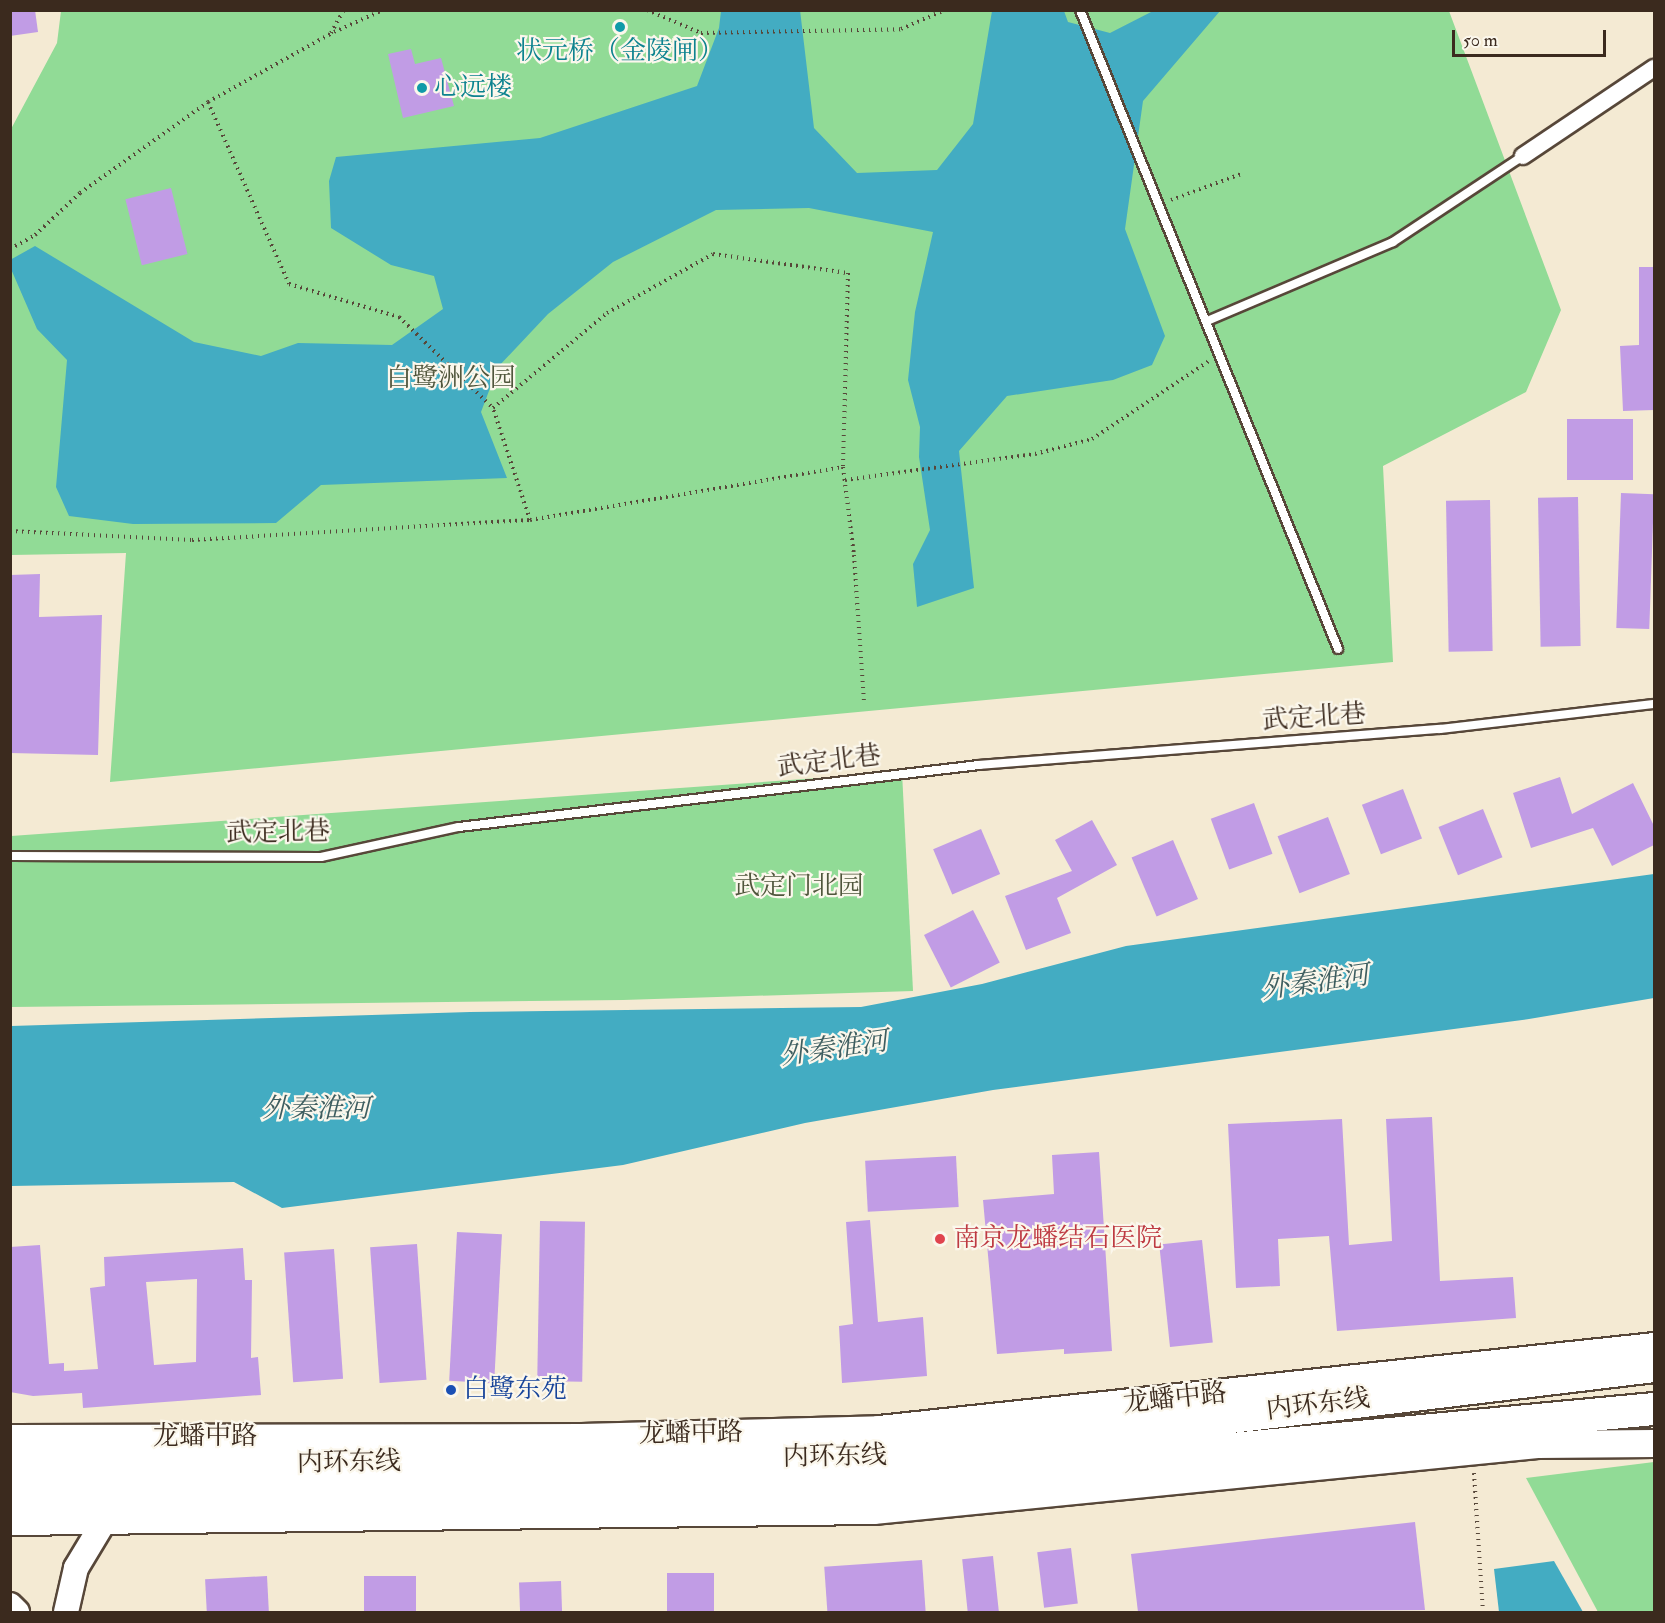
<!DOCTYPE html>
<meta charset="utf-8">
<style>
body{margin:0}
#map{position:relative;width:1665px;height:1623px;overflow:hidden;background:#f4ead3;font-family:"IM FELL Double Pica","Noto Serif SC",serif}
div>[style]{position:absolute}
.green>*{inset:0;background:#91db96}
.water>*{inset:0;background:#43acc2}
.building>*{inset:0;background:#c19ce5;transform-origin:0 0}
.path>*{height:4px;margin-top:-2px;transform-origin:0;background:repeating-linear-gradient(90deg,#574739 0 1.5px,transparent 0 6px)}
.roads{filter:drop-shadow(2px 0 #574739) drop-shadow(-2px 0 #574739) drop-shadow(0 2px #574739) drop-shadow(0 -2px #574739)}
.lane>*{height:8px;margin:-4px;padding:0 4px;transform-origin:4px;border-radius:4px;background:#fff}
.street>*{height:16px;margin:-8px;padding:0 8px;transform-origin:8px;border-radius:8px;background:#fff}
.secondary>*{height:24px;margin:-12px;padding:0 12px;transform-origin:12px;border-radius:12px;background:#fff}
.primary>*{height:27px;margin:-13.5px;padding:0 13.5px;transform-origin:13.5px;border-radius:13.5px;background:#fff}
.highway>*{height:32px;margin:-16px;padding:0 16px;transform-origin:16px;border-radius:16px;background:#fff}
.path-bridge>*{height:4px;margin-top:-2px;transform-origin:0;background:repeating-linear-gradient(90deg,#574739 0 1.5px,transparent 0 6px)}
.dots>*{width:16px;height:16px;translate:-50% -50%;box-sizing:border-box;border:3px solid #fbf7ec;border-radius:50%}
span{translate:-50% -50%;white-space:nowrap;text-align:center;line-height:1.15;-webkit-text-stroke:4.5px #fbf7ec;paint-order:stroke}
.culture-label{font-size:26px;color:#0d838f}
.left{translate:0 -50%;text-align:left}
.park-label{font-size:26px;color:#50563c}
.street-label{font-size:26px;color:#3b2a1e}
.health-label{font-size:26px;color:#be3a42}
.transit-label{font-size:26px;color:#164399}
.water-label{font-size:27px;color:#3e5e60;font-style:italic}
.frame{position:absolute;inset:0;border:12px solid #3b2a1e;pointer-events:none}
.scale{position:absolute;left:1452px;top:30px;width:154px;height:27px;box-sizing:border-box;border:3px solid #3b2a1e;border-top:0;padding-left:8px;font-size:18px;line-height:21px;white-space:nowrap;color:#3b2a1e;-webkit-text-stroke:4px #fbf7ec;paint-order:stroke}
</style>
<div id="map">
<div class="green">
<div style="clip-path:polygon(61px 11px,1449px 11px,1561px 310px,1526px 392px,1383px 466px,1393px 662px,110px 782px,126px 553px,11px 555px,11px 129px,57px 43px)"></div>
<div style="clip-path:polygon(902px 772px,913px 991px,623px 1000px,11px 1007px,11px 836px)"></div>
<div style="clip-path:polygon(1654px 1462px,1654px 1612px,1598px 1612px,1526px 1478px)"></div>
</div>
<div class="water">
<div style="clip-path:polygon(800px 10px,814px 128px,857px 173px,937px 170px,973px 124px,992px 11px,1064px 11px,1068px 22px,1110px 33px,1153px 11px,1220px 11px,1143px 101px,1125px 229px,1165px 336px,1152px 365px,1113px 380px,1007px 396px,959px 451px,974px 588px,917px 607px,913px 564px,930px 530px,919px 457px,920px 427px,908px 380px,915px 312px,933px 232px,809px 208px,716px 210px,613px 262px,548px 314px,498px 367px,481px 412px,507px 478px,321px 485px,276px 523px,133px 524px,69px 516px,56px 487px,67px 360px,37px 329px,11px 269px,10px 260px,35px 246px,194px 342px,261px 356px,298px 343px,392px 345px,443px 309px,434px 276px,391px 265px,331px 228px,329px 181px,336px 157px,540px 138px,697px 86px,719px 28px,721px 11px)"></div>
<div style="clip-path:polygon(1654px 874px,1654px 998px,1529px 1019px,993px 1090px,805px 1123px,623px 1165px,282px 1208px,234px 1182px,11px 1186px,11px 1026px,470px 1012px,861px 1007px,982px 984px,1126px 946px)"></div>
<div style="clip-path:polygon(1554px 1561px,1583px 1612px,1499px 1612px,1494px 1569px)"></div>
</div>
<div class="building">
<div style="clip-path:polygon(10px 10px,35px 10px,38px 32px,10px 36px)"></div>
<div style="clip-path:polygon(411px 49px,415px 64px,441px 58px,454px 106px,403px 118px,388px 54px)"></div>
<div style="left:171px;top:188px;width:68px;height:47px;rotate:76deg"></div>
<div style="clip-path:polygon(1639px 267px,1654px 267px,1654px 410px,1623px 411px,1620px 346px,1639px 345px)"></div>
<div style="left:1567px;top:419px;width:66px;height:61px"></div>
<div style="left:1621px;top:493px;width:33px;height:135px;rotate:2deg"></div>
<div style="left:1578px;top:497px;width:149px;height:40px;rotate:89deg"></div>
<div style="left:1490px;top:500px;width:151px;height:44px;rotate:89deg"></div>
<div style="clip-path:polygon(40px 574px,39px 617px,102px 615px,98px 755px,10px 753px,10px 575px)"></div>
<div style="clip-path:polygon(1560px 777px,1572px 814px,1633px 783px,1654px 826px,1654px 845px,1612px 866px,1593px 828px,1531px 848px,1513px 793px)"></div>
<div style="left:1403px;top:789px;width:53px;height:44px;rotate:69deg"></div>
<div style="left:1254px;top:803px;width:54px;height:46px;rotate:70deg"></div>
<div style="left:1483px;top:809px;width:52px;height:48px;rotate:68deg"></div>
<div style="left:1328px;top:817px;width:61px;height:54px;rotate:69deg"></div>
<div style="clip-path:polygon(1092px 820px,1117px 865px,1057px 898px,1071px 933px,1026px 950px,1005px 896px,1072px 871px,1055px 840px)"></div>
<div style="left:981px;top:829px;width:49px;height:52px;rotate:67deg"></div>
<div style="left:1173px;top:840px;width:64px;height:45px;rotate:67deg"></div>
<div style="left:973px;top:910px;width:59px;height:55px;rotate:63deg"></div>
<div style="clip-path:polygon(1432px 1117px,1440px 1281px,1513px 1277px,1516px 1318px,1337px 1331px,1329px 1236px,1278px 1239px,1280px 1286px,1236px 1288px,1228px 1124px,1342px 1119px,1349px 1245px,1392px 1241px,1386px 1119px)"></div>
<div style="clip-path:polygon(1099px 1152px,1112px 1351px,1064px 1354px,1064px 1349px,997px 1354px,983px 1200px,1054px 1194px,1052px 1155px)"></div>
<div style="left:956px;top:1156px;width:51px;height:91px;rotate:87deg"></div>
<div style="clip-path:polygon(870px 1220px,878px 1322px,923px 1317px,927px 1376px,842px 1383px,839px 1326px,853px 1324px,846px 1222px)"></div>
<div style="left:540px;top:1221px;width:45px;height:160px;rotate:1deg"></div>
<div style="left:457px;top:1232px;width:45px;height:149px;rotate:3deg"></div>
<div style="left:1202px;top:1240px;width:103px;height:43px;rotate:84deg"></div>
<div style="left:417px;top:1244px;width:136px;height:47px;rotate:86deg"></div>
<div style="clip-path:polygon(evenodd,40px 1245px,49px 1364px,64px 1363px,64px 1371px,98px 1369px,90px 1288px,105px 1286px,104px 1257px,243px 1248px,245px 1280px,252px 1280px,251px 1358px,258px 1357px,261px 1395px,83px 1408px,82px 1393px,33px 1396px,10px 1392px,10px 1247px,40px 1245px,197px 1279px,196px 1362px,154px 1365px,146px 1282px,197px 1279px)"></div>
<div style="left:334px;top:1249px;width:130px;height:50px;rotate:86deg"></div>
<div style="clip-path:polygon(1415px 1522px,1425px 1610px,1138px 1612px,1131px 1554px)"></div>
<div style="left:1071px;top:1548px;width:56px;height:34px;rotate:83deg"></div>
<div style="left:993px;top:1556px;width:56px;height:31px;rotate:84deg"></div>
<div style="left:922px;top:1560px;width:52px;height:98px;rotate:86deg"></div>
<div style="left:667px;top:1573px;width:47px;height:39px"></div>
<div style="left:267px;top:1576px;width:36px;height:62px;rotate:87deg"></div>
<div style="left:364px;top:1576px;width:52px;height:36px"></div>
<div style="left:561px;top:1581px;width:31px;height:42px;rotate:88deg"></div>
</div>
<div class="path">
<div style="left:647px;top:10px;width:59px;rotate:23.1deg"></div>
<div style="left:701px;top:33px;width:200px;rotate:-1.1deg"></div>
<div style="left:901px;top:29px;width:48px;rotate:-23.4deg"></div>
<div style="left:331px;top:33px;width:26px;rotate:-61deg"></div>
<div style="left:208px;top:102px;width:199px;rotate:66deg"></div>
<div style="left:289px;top:284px;width:115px;rotate:16.7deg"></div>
<div style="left:1171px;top:200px;width:75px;rotate:-20.4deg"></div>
<div style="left:10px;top:249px;width:29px;rotate:-29deg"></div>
<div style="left:35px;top:235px;width:62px;rotate:-43deg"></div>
<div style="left:80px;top:193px;width:157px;rotate:-35.4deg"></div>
<div style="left:208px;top:102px;width:144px;rotate:-29.1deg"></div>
<div style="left:334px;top:32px;width:54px;rotate:-24.2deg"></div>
<div style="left:1035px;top:454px;width:59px;rotate:-14.7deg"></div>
<div style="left:1092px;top:439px;width:141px;rotate:-33.7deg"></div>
<div style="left:845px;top:480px;width:192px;rotate:-7.8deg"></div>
<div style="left:530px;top:520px;width:118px;rotate:-108.3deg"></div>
<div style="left:493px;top:408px;width:148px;rotate:-39.8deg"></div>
<div style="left:607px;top:313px;width:121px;rotate:-29.1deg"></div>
<div style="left:713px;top:254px;width:136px;rotate:8deg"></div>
<div style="left:848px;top:273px;width:194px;rotate:91.5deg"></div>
<div style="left:843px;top:467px;width:89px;rotate:82.9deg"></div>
<div style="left:854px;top:555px;width:148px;rotate:86.1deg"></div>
<div style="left:10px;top:531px;width:182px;rotate:2.8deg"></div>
<div style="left:192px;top:540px;width:339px;rotate:-3.4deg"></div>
<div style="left:530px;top:520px;width:317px;rotate:-9.6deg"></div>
<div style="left:1474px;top:1473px;width:139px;rotate:86.3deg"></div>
</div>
<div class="roads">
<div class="lane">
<div style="left:1080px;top:10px;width:689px;rotate:68.01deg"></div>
<div style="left:1207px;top:321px;width:202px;rotate:-23deg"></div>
<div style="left:1393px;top:242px;width:156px;rotate:-33.5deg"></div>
<div style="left:10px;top:856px;width:311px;rotate:0.2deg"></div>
<div style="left:321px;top:857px;width:141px;rotate:-12.3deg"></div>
<div style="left:459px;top:827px;width:524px;rotate:-6.8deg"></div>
<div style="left:979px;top:765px;width:462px;rotate:-4.5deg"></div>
<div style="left:1440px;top:729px;width:215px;rotate:-6.7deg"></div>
</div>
<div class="street">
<div style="left:1523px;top:156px;width:158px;rotate:-33.9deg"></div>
</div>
<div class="secondary">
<div style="left:10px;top:1605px;width:10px;rotate:45deg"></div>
<div style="left:66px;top:1612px;width:45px;rotate:-77.2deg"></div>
<div style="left:76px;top:1568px;width:56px;rotate:-58.9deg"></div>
</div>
<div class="primary">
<div style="left:10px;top:1438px;width:571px;rotate:-0.1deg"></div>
<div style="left:581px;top:1437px;width:298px;rotate:-1.5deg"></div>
<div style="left:879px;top:1429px;width:779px;rotate:-6.11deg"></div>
<div style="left:10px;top:1521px;width:863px;rotate:-0.73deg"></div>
<div style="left:873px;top:1510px;width:667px;rotate:-5.68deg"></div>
<div style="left:1537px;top:1444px;width:117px;rotate:-0.5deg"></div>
</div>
<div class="highway">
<div style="left:10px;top:1467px;width:889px;rotate:-0.64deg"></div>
<div style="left:899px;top:1457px;width:760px;rotate:-6.87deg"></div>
<div style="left:10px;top:1493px;width:885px;rotate:-0.78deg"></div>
<div style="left:895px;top:1481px;width:762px;rotate:-5.42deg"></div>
</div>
</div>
<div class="path-bridge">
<div style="left:399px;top:317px;width:131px;rotate:44.1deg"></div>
</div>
<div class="dots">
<div style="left:620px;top:27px;background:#0f9aa8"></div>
<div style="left:422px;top:88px;background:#0f9aa8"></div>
<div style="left:940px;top:1239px;background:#e0444e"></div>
<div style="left:451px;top:1390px;background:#1a4fb4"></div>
</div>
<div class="culture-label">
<span style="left:620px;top:52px">状元桥（金陵闸）</span>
<span class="left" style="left:434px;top:88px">心远楼</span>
</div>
<div class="park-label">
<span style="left:451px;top:379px">白鹭洲公园</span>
<span style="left:799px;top:887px">武定门北园</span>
</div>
<div class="street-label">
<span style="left:1314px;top:718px;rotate:-4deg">武定北巷</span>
<span style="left:829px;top:762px;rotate:-7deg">武定北巷</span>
<span style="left:278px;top:833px;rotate:-1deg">武定北巷</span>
<span style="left:1175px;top:1399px;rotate:-6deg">龙蟠中路</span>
<span style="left:1318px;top:1405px;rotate:-7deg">内环东线</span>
<span style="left:691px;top:1434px;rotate:-1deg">龙蟠中路</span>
<span style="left:205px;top:1437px">龙蟠中路</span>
<span style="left:835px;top:1457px;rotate:-1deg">内环东线</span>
<span style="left:349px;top:1463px;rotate:-1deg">内环东线</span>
</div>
<div class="health-label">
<span class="left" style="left:954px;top:1239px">南京龙蟠结石医院</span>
</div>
<div class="transit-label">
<span class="left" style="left:463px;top:1390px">白鹭东苑</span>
</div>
<div class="water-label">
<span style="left:1315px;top:982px;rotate:-8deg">外秦淮河</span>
<span style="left:834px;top:1048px;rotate:-8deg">外秦淮河</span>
<span style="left:316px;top:1109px">外秦淮河</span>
</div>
<div class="frame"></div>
<div class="scale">50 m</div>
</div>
